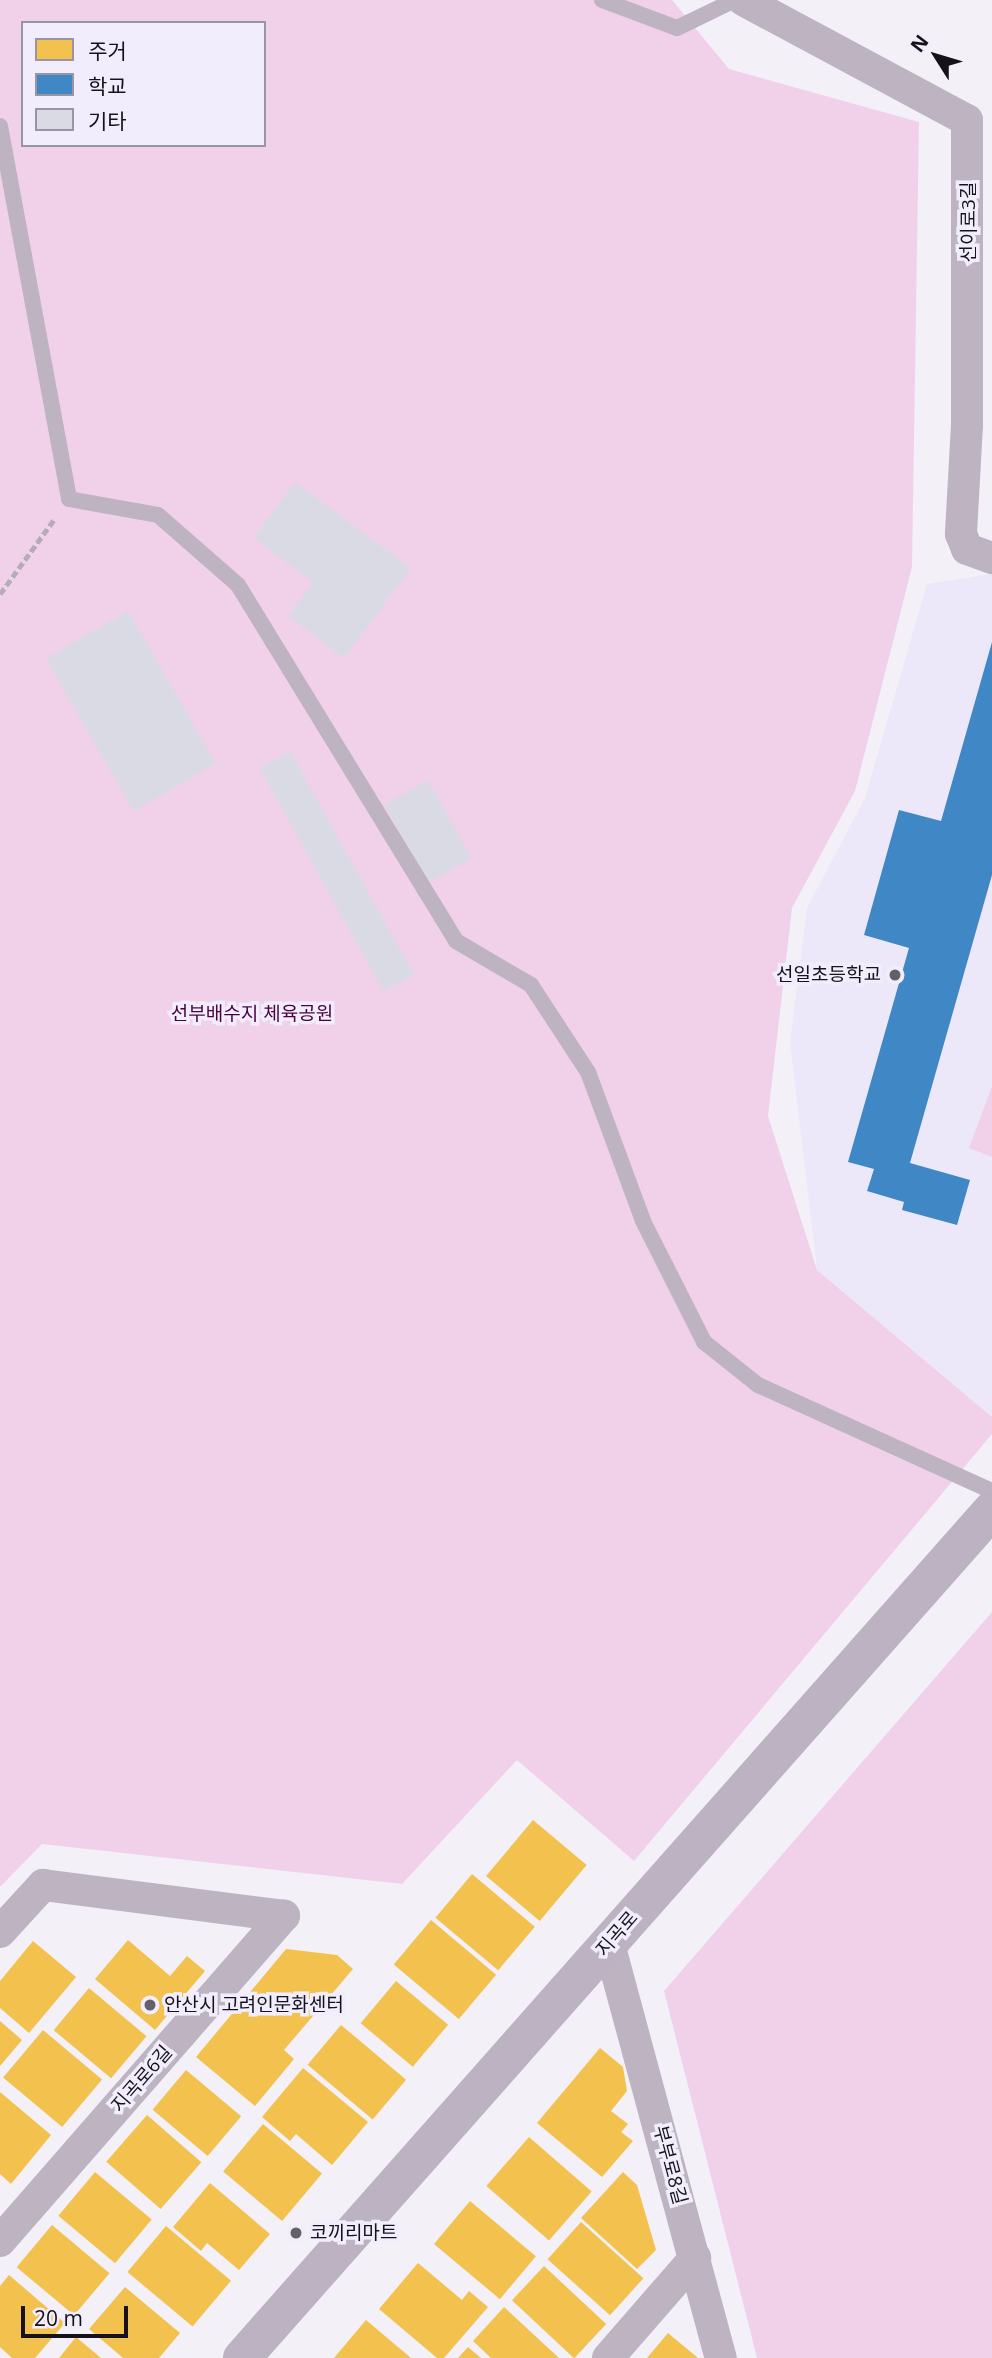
<!DOCTYPE html>
<meta charset="utf-8">
<style>
body{margin:0}
#map{position:relative;width:992px;height:2358px;overflow:hidden;background:#f3f0f8;font-family:"Open Sans","Noto Sans KR",sans-serif}
div>[style]{position:absolute}
.built>*{inset:0;background:#ede8f9}
.green>*{inset:0;background:#f1d1ea}
.homes>*{inset:0;background:#f2c14e;transform-origin:0 0}
.schools>*{inset:0;background:#3f88c5}
.building>*{inset:0;background:#dadae5;transform-origin:0 0}
.path>*{height:4.5px;margin-top:-2.25px;transform-origin:0;background:repeating-linear-gradient(90deg,#b4adb7 0 7px,transparent 0 10.5px)}
.service>*{height:16px;margin:-8px;padding:0 8px;transform-origin:8px;border-radius:8px;background:#bdb3c1}
.minor>*{height:32px;margin:-16px;padding:0 16px;transform-origin:16px;border-radius:16px;background:#bdb3c1}
.secondary>*{height:38px;margin:-19px;padding:0 19px;transform-origin:19px;border-radius:19px;background:#bdb2c1}
.dots>*{width:19px;height:19px;translate:-50% -50%;box-sizing:border-box;border:4px solid #f2edfc;border-radius:50%}
span{translate:-50% -50%;white-space:nowrap;text-align:center;line-height:1.15;-webkit-text-stroke:7px #f2edfc;paint-order:stroke}
.street-label{font-size:19px;color:#15121b}
.poi-label{font-size:19px;color:#15121b}
.right{translate:-100% -50%;text-align:right}
.left{translate:0 -50%;text-align:left}
.park-label{font-size:19px;color:#4c003e}
.legend{position:absolute;left:21px;top:21px;width:245px;height:126px;box-sizing:border-box;background:#f2edfc;border:2px solid #9a95a2;margin:0;padding:9px 12px;list-style:none;font-size:21px;color:#15121b}
.legend li{display:flex;align-items:center;gap:14px;height:35px}
.legend b{width:35px;border:2px solid #9a95a2}
.north{position:absolute;left:901px;top:21px;width:70px;height:70px;-webkit-text-stroke:5px #f2edfc;paint-order:stroke;rotate:307deg;font-size:19px;font-weight:700;line-height:28px;text-align:center;color:#15121b}
.north::after{content:'';display:block;margin:auto;width:24px;height:32px;background:#15121b;clip-path:polygon(50% 0,100% 100%,50% 72%,0 100%)}
.scale{position:absolute;left:21px;top:2306px;width:107px;height:32px;box-sizing:border-box;border:4px solid #15121b;border-top:0;padding-left:9px;font-size:21px;line-height:24px;white-space:nowrap;color:#15121b;-webkit-text-stroke:5px #f2edfc;paint-order:stroke}
</style>
<div id="map">
<div class="built">
<div style="clip-path:polygon(992px 574px,992px 1417px,817px 1270px,790px 1042px,807px 908px,865px 798px,927px 584px)"></div>
</div>
<div class="green">
<div style="clip-path:polygon(evenodd,0 0,672px 0,729px 69px,919px 122px,912px 567px,855px 791px,792px 908px,768px 1116px,817px 1270px,992px 1417px,992px 1434px,634px 1861px,517px 1760px,402px 1884px,42px 1844px,0 1887px,0 0,23px 23px,264px 23px,264px 145px,23px 145px,23px 23px)"></div>
<div style="clip-path:polygon(992px 1086px,992px 1157px,969px 1148px)"></div>
<div style="clip-path:polygon(992px 1612px,992px 2358px,757px 2358px,664px 1991px)"></div>
</div>
<div class="homes">
<div style="left:533px;top:1820px;width:70px;height:73px;rotate:40deg"></div>
<div style="left:472px;top:1874px;width:82px;height:57px;rotate:40deg"></div>
<div style="left:431px;top:1920px;width:85px;height:58px;rotate:40deg"></div>
<div style="clip-path:polygon(128px 1940px,170px 1976px,187px 1956px,205px 1971px,155px 2030px,95px 1979px)"></div>
<div style="clip-path:polygon(33px 1941px,76px 1977px,29px 2033px,0 2008px,0 1981px)"></div>
<div style="clip-path:polygon(286px 1949px,337px 1955px,353px 1969px,284px 2050px,294px 2059px,255px 2106px,196px 2057px)"></div>
<div style="left:396px;top:1981px;width:68px;height:55px;rotate:40deg"></div>
<div style="left:89px;top:1988px;width:75px;height:55px;rotate:40deg"></div>
<div style="clip-path:polygon(0 2021px,22px 2040px,0 2066px)"></div>
<div style="left:341px;top:2025px;width:85px;height:52px;rotate:40deg"></div>
<div style="left:43px;top:2030px;width:77px;height:62px;rotate:40deg"></div>
<div style="clip-path:polygon(600px 2048px,623px 2067px,627px 2091px,611px 2111px,628px 2124px,621px 2132px,633px 2141px,602px 2177px,537px 2123px)"></div>
<div style="clip-path:polygon(303px 2068px,368px 2122px,332px 2165px,296px 2134px,290px 2141px,262px 2117px)"></div>
<div style="left:186px;top:2070px;width:72px;height:52px;rotate:40deg"></div>
<div style="clip-path:polygon(0 2092px,51px 2135px,11px 2184px,0 2174px)"></div>
<div style="left:147px;top:2115px;width:72px;height:62px;rotate:41deg"></div>
<div style="left:263px;top:2124px;width:77px;height:62px;rotate:40deg"></div>
<div style="left:529px;top:2137px;width:83px;height:65px;rotate:41deg"></div>
<div style="left:95px;top:2172px;width:74px;height:57px;rotate:40deg"></div>
<div style="clip-path:polygon(623px 2172px,637px 2185px,656px 2250px,637px 2269px,581px 2218px)"></div>
<div style="clip-path:polygon(210px 2183px,270px 2234px,239px 2270px,207px 2243px,201px 2251px,173px 2227px)"></div>
<div style="left:470px;top:2201px;width:86px;height:56px;rotate:40deg"></div>
<div style="left:581px;top:2222px;width:84px;height:50px;rotate:42deg"></div>
<div style="left:52px;top:2225px;width:75px;height:55px;rotate:40deg"></div>
<div style="left:166px;top:2226px;width:85px;height:60px;rotate:40deg"></div>
<div style="clip-path:polygon(418px 2263px,462px 2300px,469px 2291px,488px 2307px,444px 2358px,437px 2358px,379px 2309px)"></div>
<div style="left:544px;top:2266px;width:85px;height:47px;rotate:43deg"></div>
<div style="clip-path:polygon(9px 2275px,65px 2323px,35px 2358px,12px 2358px,0 2347px,0 2286px)"></div>
<div style="clip-path:polygon(125px 2287px,180px 2333px,159px 2358px,123px 2358px,89px 2329px)"></div>
<div style="clip-path:polygon(504px 2307px,559px 2358px,491px 2358px,473px 2341px)"></div>
<div style="clip-path:polygon(366px 2320px,411px 2358px,334px 2358px)"></div>
<div style="clip-path:polygon(668px 2333px,698px 2358px,647px 2358px)"></div>
<div style="clip-path:polygon(76px 2337px,101px 2358px,59px 2358px)"></div>
<div style="clip-path:polygon(468px 2347px,481px 2358px,458px 2358px)"></div>
</div>
<div class="schools">
<div style="clip-path:polygon(992px 642px,992px 875px,910px 1163px,970px 1180px,957px 1225px,902px 1210px,904px 1202px,867px 1191px,874px 1169px,848px 1162px,909px 948px,864px 935px,899px 810px,941px 821px)"></div>
</div>
<div class="building">
<div style="clip-path:polygon(295px 482px,411px 568px,344px 658px,288px 616px,313px 583px,254px 538px)"></div>
<div style="left:128px;top:611px;width:176px;height:95px;rotate:60deg"></div>
<div style="left:290px;top:751px;width:256px;height:35px;rotate:61deg"></div>
<div style="left:428px;top:780px;width:90px;height:50px;rotate:61deg"></div>
</div>
<div class="path">
<div style="left:0;top:594px;width:94px;rotate:-54.1deg"></div>
</div>
<div class="service">
<div style="left:602px;top:0;width:80px;rotate:20.5deg"></div>
<div style="left:677px;top:28px;width:64px;rotate:-25.8deg"></div>
<div style="left:0;top:126px;width:379px;rotate:79.5deg"></div>
<div style="left:69px;top:499px;width:90px;rotate:10.2deg"></div>
<div style="left:158px;top:515px;width:106px;rotate:41.2deg"></div>
<div style="left:238px;top:585px;width:417px;rotate:58.5deg"></div>
<div style="left:456px;top:941px;width:87px;rotate:30.4deg"></div>
<div style="left:531px;top:985px;width:104px;rotate:56.8deg"></div>
<div style="left:588px;top:1072px;width:159px;rotate:69.7deg"></div>
<div style="left:643px;top:1221px;width:136px;rotate:63.2deg"></div>
<div style="left:704px;top:1342px;width:69px;rotate:38.5deg"></div>
<div style="left:758px;top:1385px;width:257px;rotate:24.4deg"></div>
</div>
<div class="minor">
<div style="left:743px;top:0;width:254px;rotate:28.2deg"></div>
<div style="left:967px;top:120px;width:305px;rotate:90deg"></div>
<div style="left:967px;top:425px;width:109px;rotate:93.2deg"></div>
<div style="left:961px;top:534px;width:16px;rotate:68deg"></div>
<div style="left:967px;top:549px;width:27px;rotate:20deg"></div>
<div style="left:0;top:1932px;width:64px;rotate:-47.5deg"></div>
<div style="left:43px;top:1885px;width:243px;rotate:7.3deg"></div>
<div style="left:609px;top:1944px;width:429px;rotate:74.9deg"></div>
<div style="left:0;top:2241px;width:432px;rotate:-48.9deg"></div>
<div style="left:608px;top:2358px;width:133px;rotate:-49deg"></div>
</div>
<div class="secondary">
<div style="left:242px;top:2358px;width:1132px;rotate:-48.51deg"></div>
</div>
<div class="dots">
<div style="left:895px;top:975px;background:#636068"></div>
<div style="left:150px;top:2005px;background:#636068"></div>
<div style="left:296px;top:2233px;background:#636068"></div>
</div>
<div class="street-label">
<span style="left:969px;top:222px;rotate:-90deg">선이로3길</span>
<span style="left:617px;top:1934px;rotate:-49deg">지곡로</span>
<span style="left:142px;top:2079px;rotate:-49deg">지곡로6길</span>
<span style="left:670px;top:2165px;rotate:75deg">부부로8길</span>
</div>
<div class="poi-label">
<span class="right" style="left:881px;top:975px">선일초등학교</span>
<span class="left" style="left:164px;top:2005px">안산시 고려인문화센터</span>
<span class="left" style="left:310px;top:2233px">코끼리마트</span>
</div>
<div class="park-label">
<span style="left:252px;top:1014px">선부배수지 체육공원</span>
</div>
<ul class="legend">
<li><b style="height:19px;background:#f2c14e"></b>주거</li>
<li><b style="height:19px;background:#3f88c5"></b>학교</li>
<li><b style="height:19px;background:#dadae5"></b>기타</li>
</ul>
<div class="north">N</div>
<div class="scale">20 m</div>
</div>
